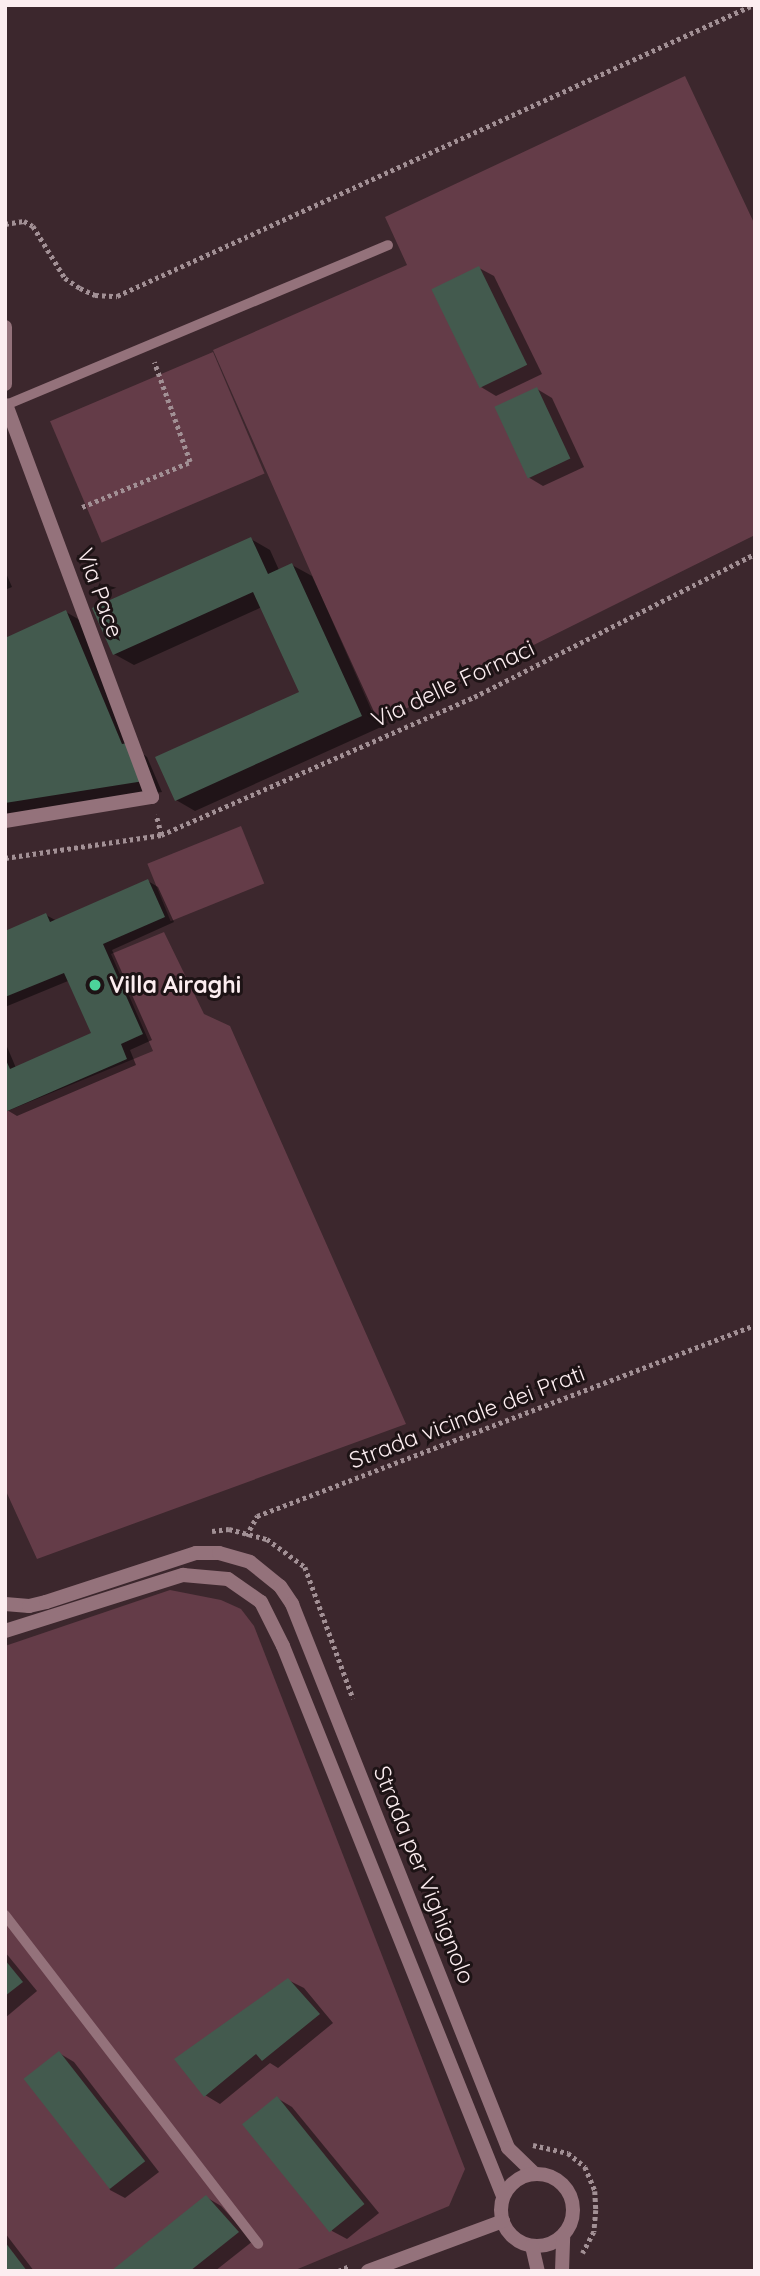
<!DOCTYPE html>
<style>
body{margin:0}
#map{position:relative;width:760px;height:2276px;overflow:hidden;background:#3c272d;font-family:Quicksand,sans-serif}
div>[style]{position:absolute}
.green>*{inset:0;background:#643c48;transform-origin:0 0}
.shadow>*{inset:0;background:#0007}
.building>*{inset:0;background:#435a4e;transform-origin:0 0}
.path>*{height:4.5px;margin-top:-2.25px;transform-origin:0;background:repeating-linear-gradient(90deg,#a29095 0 3.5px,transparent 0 7px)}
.service>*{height:10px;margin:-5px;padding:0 5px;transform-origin:5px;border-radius:5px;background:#94727b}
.minor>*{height:14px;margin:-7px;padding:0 7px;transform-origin:7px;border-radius:7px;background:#94727b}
.minor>.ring{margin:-7px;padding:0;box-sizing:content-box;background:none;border:14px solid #94727b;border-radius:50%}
.dots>*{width:19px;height:19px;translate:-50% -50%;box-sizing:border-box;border:4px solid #1d1315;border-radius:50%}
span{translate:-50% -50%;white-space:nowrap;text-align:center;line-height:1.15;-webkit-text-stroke:6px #1d1315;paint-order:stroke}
.street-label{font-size:23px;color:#fcedf0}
.poi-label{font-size:23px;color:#fcedf0;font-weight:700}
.left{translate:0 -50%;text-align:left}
.frame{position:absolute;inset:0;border:7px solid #fcedf0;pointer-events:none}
</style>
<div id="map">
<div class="green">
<div style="clip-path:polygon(685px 76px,755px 225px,755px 535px,377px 723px,213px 350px,407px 265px,385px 217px)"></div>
<div style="left:213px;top:352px;width:132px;height:177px;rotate:67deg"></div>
<div style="left:241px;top:826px;width:62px;height:101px;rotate:68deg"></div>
<div style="clip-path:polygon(164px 932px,204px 1014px,230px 1026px,406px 1424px,37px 1559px,5px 1489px,5px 1112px,153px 1051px,111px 954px)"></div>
<div style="clip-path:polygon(170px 1590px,221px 1600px,241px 1609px,254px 1626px,465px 2169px,449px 2206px,293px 2271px,5px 2271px,5px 1646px)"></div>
</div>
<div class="shadow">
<div style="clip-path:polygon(479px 268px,494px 276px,542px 374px,496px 396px,481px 387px)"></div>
<div style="clip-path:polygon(537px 389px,552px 398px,584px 467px,543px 486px,528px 477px)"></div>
<div style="clip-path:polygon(251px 539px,270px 550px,279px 570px,292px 565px,312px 576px,381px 727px,195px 811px,176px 800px,301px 693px,262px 607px,134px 665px,114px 654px)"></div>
<div style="clip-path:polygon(5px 571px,12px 587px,5px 590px)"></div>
<div style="clip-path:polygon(66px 612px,85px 623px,140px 752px,147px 757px,162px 792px,5px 816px,5px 639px)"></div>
<div style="clip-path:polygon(148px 881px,158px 887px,174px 922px,112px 950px,152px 1040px,130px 1050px,136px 1065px,17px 1116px,7px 1110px,5px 1042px,16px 1068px,93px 1034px,68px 981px,5px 1007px,5px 933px,46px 915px,57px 921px)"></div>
<div style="clip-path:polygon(5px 1952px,37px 1991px,5px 2018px)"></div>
<div style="clip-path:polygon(288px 1980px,304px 1988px,333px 2023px,278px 2068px,270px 2063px,220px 2104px,205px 2095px)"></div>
<div style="clip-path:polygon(59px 2053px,74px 2062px,159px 2172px,125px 2198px,110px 2190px)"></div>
<div style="clip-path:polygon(277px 2098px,292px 2107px,379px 2213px,347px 2239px,332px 2231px)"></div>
<div style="clip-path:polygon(206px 2197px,221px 2206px,253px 2241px,215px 2271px,114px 2271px)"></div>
<div style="clip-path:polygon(5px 2233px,34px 2271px,5px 2271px)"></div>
</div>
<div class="building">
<div style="left:479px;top:266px;width:110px;height:53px;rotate:64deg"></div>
<div style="left:537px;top:387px;width:79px;height:47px;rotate:65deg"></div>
<div style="clip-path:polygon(251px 537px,268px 574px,292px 563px,362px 716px,175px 801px,155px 757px,299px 692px,253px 592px,113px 655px,92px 608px)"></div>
<div style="clip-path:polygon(66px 610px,122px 744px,128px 743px,144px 781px,5px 803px,5px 638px)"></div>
<div style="clip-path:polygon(148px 879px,165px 917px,103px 944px,143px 1034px,121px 1044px,127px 1059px,5px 1112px,5px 1058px,10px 1069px,91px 1033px,64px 973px,5px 997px,5px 931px,46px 913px,50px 922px)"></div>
<div style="clip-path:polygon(5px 1960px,23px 1982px,5px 1996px)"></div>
<div style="clip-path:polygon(288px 1978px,320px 2014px,262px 2061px,256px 2054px,204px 2097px,174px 2059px)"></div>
<div style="left:59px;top:2051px;width:140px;height:45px;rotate:52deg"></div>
<div style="left:277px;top:2096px;width:139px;height:45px;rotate:51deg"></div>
<div style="clip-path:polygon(206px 2195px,239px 2232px,190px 2271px,111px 2271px)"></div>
<div style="clip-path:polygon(5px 2242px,27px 2271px,5px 2271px)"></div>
</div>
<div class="path">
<div style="left:5px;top:224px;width:19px;rotate:-9deg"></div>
<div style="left:24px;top:221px;width:10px;rotate:29deg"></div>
<div style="left:33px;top:226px;width:61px;rotate:58.4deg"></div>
<div style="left:65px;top:278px;width:18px;rotate:34deg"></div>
<div style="left:80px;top:288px;width:17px;rotate:25deg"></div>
<div style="left:95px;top:295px;width:22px;rotate:3deg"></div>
<div style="left:117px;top:296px;width:699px;rotate:-24.59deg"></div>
<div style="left:82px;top:507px;width:117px;rotate:-22.6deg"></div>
<div style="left:190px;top:462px;width:106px;rotate:-109.8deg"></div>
<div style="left:161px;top:835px;width:342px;rotate:-23.8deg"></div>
<div style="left:474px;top:697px;width:315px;rotate:-27deg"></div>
<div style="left:5px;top:858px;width:158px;rotate:-8.4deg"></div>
<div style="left:161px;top:835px;width:21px;rotate:-104deg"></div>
<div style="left:212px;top:1531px;width:17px;rotate:-7deg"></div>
<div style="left:229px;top:1529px;width:39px;rotate:15deg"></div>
<div style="left:267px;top:1539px;width:47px;rotate:36.4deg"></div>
<div style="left:305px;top:1567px;width:140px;rotate:69.9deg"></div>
<div style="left:246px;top:1536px;width:23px;rotate:-61deg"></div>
<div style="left:257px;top:1516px;width:533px;rotate:-20.98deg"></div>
<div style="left:533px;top:2145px;width:36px;rotate:13deg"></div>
<div style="left:568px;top:2153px;width:22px;rotate:39deg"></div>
<div style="left:585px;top:2167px;width:26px;rotate:67deg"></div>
<div style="left:595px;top:2191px;width:19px;rotate:87deg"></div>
<div style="left:596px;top:2210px;width:22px;rotate:95deg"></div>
<div style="left:594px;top:2232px;width:24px;rotate:118deg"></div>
<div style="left:338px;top:2271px;width:13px;rotate:-23deg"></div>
</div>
<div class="service">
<div style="left:6px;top:405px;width:414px;rotate:-22.7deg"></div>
<div style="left:5px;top:1915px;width:415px;rotate:52.4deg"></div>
</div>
<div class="minor">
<div style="left:5px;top:327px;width:57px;rotate:90deg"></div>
<div style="left:5px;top:821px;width:149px;rotate:-9.3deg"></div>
<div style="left:152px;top:797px;width:418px;rotate:-110.4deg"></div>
<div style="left:5px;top:1604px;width:24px;rotate:5deg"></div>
<div style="left:29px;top:1606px;width:17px;rotate:-13deg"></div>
<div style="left:46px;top:1602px;width:158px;rotate:-18.1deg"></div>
<div style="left:196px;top:1553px;width:23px"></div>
<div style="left:219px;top:1553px;width:32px;rotate:16deg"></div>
<div style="left:250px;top:1562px;width:38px;rotate:39deg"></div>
<div style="left:280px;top:1586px;width:22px;rotate:56deg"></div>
<div style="left:292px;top:1604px;width:585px;rotate:68.34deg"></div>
<div style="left:508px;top:2148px;width:37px;rotate:44deg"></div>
<div style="left:5px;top:1631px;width:187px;rotate:-17.5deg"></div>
<div style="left:183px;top:1575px;width:45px;rotate:5.1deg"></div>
<div style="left:228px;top:1579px;width:40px;rotate:34.9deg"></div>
<div style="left:261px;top:1602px;width:49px;rotate:63.4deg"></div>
<div style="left:283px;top:1646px;width:592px;rotate:68.2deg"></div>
<div class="ring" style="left:501px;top:2174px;width:58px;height:58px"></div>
<div style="left:532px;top:2246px;width:26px;rotate:77deg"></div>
<div style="left:368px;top:2271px;width:144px;rotate:-20.3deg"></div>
<div style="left:562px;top:2271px;width:36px;rotate:-88deg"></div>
</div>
<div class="dots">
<div style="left:95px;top:985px;background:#4cd39a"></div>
</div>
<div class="street-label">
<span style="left:100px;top:593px;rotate:70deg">Via Pace</span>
<span style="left:453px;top:684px;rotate:-25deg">Via delle Fornaci</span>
<span style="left:467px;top:1417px;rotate:-21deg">Strada vicinale dei Prati</span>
<span style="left:424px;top:1875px;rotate:68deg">Strada per Vighignolo</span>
</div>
<div class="poi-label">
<span class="left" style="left:109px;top:985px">Villa Airaghi</span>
</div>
<div class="frame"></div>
</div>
